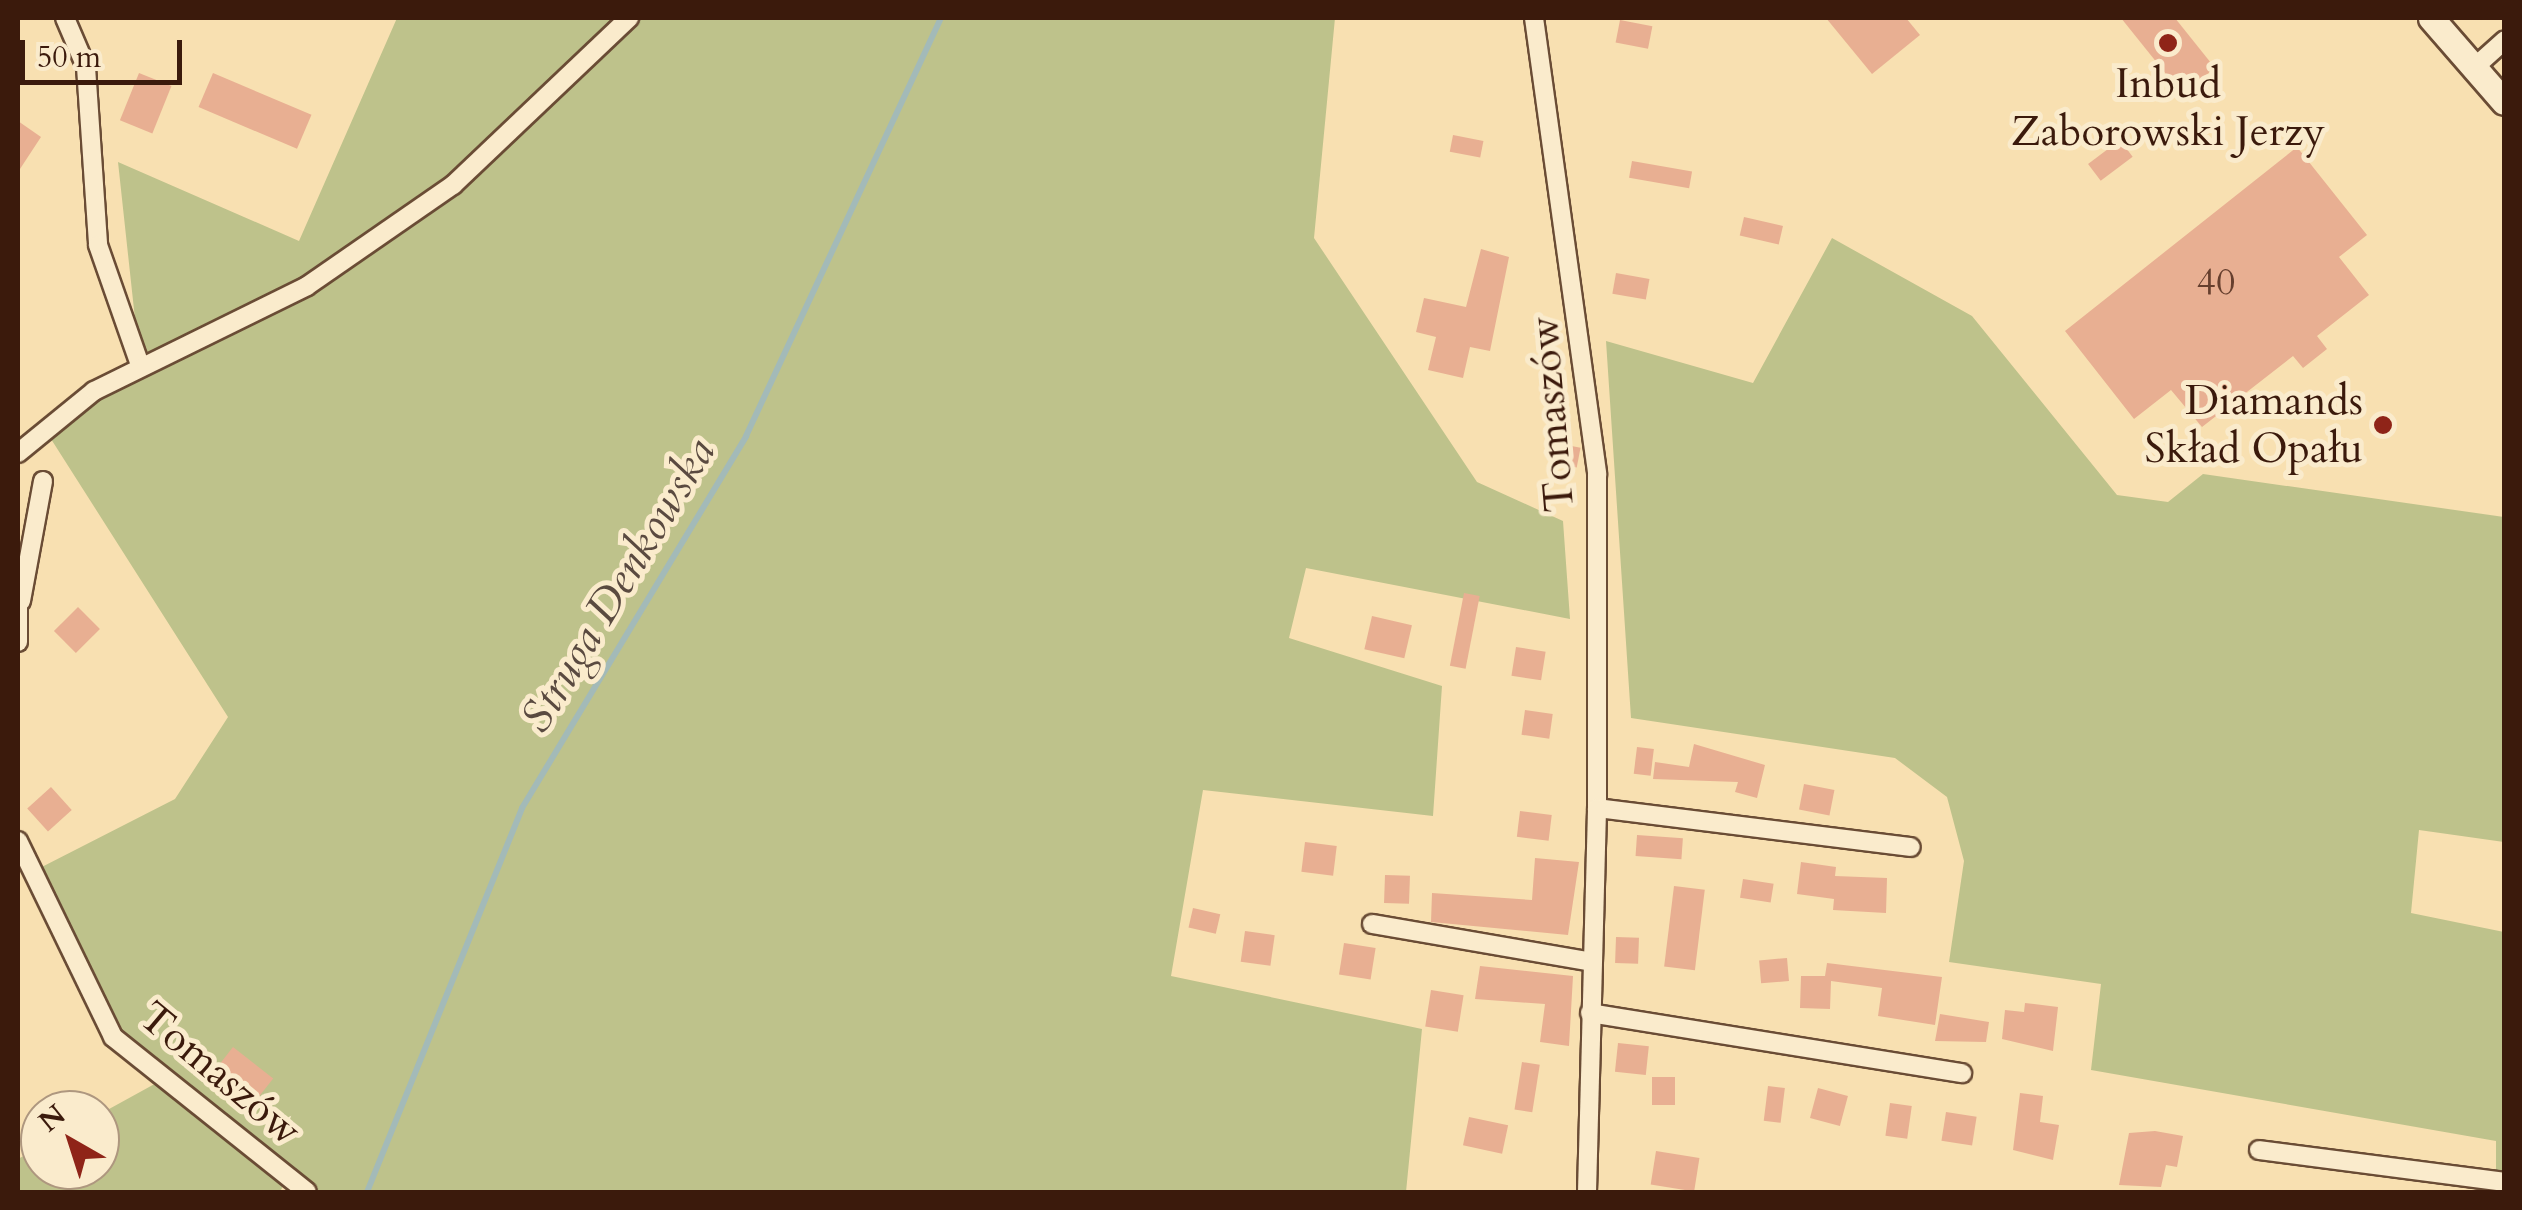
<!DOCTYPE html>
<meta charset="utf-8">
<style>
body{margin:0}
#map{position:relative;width:2522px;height:1210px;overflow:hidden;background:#f8e0b1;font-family:Cardo,serif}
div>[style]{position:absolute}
.green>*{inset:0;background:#bec28b}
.stream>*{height:6px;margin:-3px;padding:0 3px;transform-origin:3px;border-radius:3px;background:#a3bab8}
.building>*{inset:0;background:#e8af92;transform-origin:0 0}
.roads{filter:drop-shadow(2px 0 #6a4c35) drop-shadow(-2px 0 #6a4c35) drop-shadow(0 2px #6a4c35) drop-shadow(0 -2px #6a4c35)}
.street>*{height:18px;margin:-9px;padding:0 9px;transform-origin:9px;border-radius:9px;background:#faebcc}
.secondary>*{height:25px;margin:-12.5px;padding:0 12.5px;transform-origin:12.5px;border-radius:12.5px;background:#faebcc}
.dots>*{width:28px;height:28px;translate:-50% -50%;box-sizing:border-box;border:5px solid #faebcc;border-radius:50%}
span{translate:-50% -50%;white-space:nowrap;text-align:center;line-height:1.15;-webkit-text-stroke:10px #faebcc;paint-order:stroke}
.number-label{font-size:38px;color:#663f2e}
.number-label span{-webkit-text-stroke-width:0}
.poi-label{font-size:42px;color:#3b1a0c}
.right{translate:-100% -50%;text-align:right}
.street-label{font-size:42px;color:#3b1a0c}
.water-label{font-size:45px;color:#5a4a40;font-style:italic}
.frame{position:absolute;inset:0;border:20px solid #3b1a0c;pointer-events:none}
.north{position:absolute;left:20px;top:1090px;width:100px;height:100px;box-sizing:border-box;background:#faebcc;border:2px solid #ae977f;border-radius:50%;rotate:321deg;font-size:28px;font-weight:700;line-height:40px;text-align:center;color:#3b1a0c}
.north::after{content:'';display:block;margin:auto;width:35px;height:45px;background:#8f2418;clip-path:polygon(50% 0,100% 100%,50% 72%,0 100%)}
.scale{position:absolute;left:20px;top:40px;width:162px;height:45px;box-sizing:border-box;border:5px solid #3b1a0c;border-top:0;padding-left:12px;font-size:30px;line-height:35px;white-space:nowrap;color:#3b1a0c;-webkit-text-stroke:8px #faebcc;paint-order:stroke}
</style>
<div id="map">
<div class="green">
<div style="clip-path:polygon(397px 18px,1335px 18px,1314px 238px,1477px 482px,1563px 521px,1570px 619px,1306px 568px,1289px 638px,1442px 686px,1433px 816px,1203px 790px,1171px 976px,1422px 1029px,1406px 1192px,307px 1192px,288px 1176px,280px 1192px,18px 1192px,18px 1159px,40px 1147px,40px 1170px,100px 1170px,100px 1114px,160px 1081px,113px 1037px,32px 872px,175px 799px,228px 717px,44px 428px,140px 365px,118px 162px,299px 241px)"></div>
<div style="clip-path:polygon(1832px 238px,1972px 316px,2117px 495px,2168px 502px,2203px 474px,2504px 517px,2504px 842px,2419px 830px,2411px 913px,2504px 932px,2504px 1192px,2496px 1192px,2496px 1141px,2091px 1070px,2101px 984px,1949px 962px,1964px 861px,1947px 797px,1895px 758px,1631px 718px,1606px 341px,1753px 383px)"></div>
</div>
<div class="stream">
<div style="left:367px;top:1192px;width:414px;rotate:-68deg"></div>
<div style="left:522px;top:808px;width:434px;rotate:-58.9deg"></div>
<div style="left:746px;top:436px;width:461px;rotate:-65deg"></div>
</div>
<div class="building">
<div style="clip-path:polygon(1826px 18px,1906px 18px,1920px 35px,1872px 74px)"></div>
<div style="clip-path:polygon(2121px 18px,2175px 18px,2215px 68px,2182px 94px)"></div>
<div style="left:1620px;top:20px;width:33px;height:23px;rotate:11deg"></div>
<div style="left:139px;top:73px;width:35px;height:51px;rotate:22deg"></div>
<div style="left:213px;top:73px;width:107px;height:37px;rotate:23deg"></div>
<div style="clip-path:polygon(18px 121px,41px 137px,18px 172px)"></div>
<div style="left:1453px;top:135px;width:31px;height:17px;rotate:11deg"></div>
<div style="left:2120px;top:140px;width:21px;height:40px;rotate:53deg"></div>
<div style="clip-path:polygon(2297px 147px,2367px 235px,2339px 257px,2369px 295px,2317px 336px,2327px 349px,2303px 368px,2293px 356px,2202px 427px,2171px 390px,2134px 419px,2065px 331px)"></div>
<div style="left:1632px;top:161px;width:61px;height:17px;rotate:10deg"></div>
<div style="left:1744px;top:217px;width:40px;height:19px;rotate:13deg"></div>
<div style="clip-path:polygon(1481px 249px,1509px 257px,1490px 351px,1470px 347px,1463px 378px,1428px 370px,1436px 337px,1416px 332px,1424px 298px,1466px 307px)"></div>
<div style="left:1616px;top:273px;width:34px;height:21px;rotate:10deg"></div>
<div style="left:1556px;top:443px;width:25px;height:20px;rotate:11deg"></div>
<div style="left:1464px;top:593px;width:16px;height:74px;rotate:11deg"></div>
<div style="left:78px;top:607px;width:31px;height:34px;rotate:45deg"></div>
<div style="left:1372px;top:616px;width:41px;height:34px;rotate:13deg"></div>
<div style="left:1516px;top:647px;width:30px;height:29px;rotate:9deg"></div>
<div style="left:1525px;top:710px;width:28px;height:25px;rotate:8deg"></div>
<div style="clip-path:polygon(1694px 744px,1765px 765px,1757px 798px,1735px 792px,1738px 782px,1653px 779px,1655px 762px,1689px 767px)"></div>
<div style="left:1637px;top:747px;width:17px;height:27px;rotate:7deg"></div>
<div style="left:1804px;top:784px;width:31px;height:26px;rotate:11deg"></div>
<div style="left:51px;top:787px;width:31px;height:32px;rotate:48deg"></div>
<div style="left:1520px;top:811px;width:32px;height:26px;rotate:7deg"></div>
<div style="left:1637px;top:835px;width:46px;height:21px;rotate:4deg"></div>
<div style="left:1305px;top:842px;width:32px;height:30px;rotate:7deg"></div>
<div style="clip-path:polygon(1535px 858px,1579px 862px,1568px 935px,1431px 922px,1432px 893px,1532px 900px)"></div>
<div style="clip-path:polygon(1801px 862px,1836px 867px,1835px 876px,1887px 878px,1886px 913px,1833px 910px,1834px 899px,1797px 894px)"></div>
<div style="left:1385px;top:875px;width:25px;height:28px;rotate:2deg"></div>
<div style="left:1743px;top:879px;width:31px;height:19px;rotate:9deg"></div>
<div style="left:1674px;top:886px;width:31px;height:81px;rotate:7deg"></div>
<div style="left:1193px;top:908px;width:28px;height:20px;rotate:13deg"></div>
<div style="left:1245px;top:931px;width:30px;height:31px;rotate:8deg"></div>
<div style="left:1616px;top:937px;width:23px;height:26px;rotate:2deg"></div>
<div style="left:1344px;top:943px;width:32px;height:32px;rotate:9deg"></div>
<div style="left:1787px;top:958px;width:23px;height:28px;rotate:85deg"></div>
<div style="clip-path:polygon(1827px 963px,1942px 977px,1935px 1025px,1878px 1016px,1882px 988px,1831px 981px,1830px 1009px,1800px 1008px,1801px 976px,1825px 976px)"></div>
<div style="clip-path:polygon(1480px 966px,1573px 976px,1569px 1046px,1540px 1042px,1545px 1004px,1475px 999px)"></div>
<div style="left:1431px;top:990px;width:33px;height:37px;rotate:9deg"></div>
<div style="clip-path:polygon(2025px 1003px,2058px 1007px,2053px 1051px,2002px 1039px,2005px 1010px,2024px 1012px)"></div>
<div style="clip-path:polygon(1940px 1014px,1989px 1022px,1986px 1042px,1935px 1041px)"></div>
<div style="left:1618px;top:1043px;width:31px;height:29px;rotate:6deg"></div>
<div style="left:233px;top:1047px;width:51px;height:25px;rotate:38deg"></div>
<div style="left:1522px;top:1062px;width:18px;height:48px;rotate:9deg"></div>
<div style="left:1652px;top:1077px;width:23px;height:28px"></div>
<div style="left:1768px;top:1086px;width:17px;height:35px;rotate:7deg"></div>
<div style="left:1818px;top:1088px;width:31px;height:31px;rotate:15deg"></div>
<div style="clip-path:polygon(2020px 1093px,2043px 1096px,2040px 1122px,2059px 1125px,2053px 1160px,2013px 1150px)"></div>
<div style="left:1890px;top:1103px;width:22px;height:33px;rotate:8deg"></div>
<div style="left:1946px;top:1112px;width:31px;height:29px;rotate:9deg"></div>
<div style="left:1469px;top:1117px;width:40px;height:29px;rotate:12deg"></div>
<div style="clip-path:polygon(2155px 1131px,2183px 1136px,2177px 1167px,2166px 1165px,2161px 1187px,2119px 1185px,2129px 1133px)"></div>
<div style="left:1656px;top:1151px;width:44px;height:34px;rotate:9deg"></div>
</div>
<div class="roads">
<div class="street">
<div style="left:65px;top:18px;width:53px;rotate:66.8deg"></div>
<div style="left:86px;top:67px;width:178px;rotate:86.1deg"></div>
<div style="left:98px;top:245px;width:127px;rotate:70.7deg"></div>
<div style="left:1534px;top:18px;width:460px;rotate:82.1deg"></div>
<div style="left:1597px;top:474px;width:334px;rotate:90deg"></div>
<div style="left:1597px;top:808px;width:316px;rotate:7.1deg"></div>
<div style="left:2476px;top:66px;width:38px;rotate:-42deg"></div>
<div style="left:18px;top:453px;width:98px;rotate:-39.2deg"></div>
<div style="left:94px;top:391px;width:237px;rotate:-26.2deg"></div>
<div style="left:307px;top:286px;width:178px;rotate:-34.7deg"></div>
<div style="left:453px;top:185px;width:243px;rotate:-43.5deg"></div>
<div style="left:18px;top:596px;width:46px;rotate:90deg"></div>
<div style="left:21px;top:601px;width:122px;rotate:-79.6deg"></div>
<div style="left:18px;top:841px;width:218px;rotate:64.1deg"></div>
<div style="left:113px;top:1037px;width:248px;rotate:38.6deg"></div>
<div style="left:1372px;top:924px;width:223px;rotate:9.8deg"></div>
<div style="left:1590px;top:1013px;width:377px;rotate:9.2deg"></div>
<div style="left:2259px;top:1150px;width:247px;rotate:7.4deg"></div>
<div style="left:1587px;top:1192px;width:384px;rotate:-88.5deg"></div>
</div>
<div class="secondary">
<div style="left:2431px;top:18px;width:111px;rotate:49deg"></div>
</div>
</div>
<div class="dots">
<div style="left:2168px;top:43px;background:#8f2418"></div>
<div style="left:2383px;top:425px;background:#8f2418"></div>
</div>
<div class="number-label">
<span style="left:2216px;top:283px">40</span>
</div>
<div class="poi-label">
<span style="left:2168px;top:108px">Inbud<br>Zaborowski Jerzy</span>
<span class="right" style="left:2363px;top:425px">Diamands<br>Skład Opału</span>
</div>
<div class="street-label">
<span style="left:1552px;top:414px;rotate:-95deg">Tomaszów</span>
<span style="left:220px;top:1074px;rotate:40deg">Tomaszów</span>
</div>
<div class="water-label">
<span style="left:618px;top:585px;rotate:-59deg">Struga Denkowska</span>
</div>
<div class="frame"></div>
<div class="north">N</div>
<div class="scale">50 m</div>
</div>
